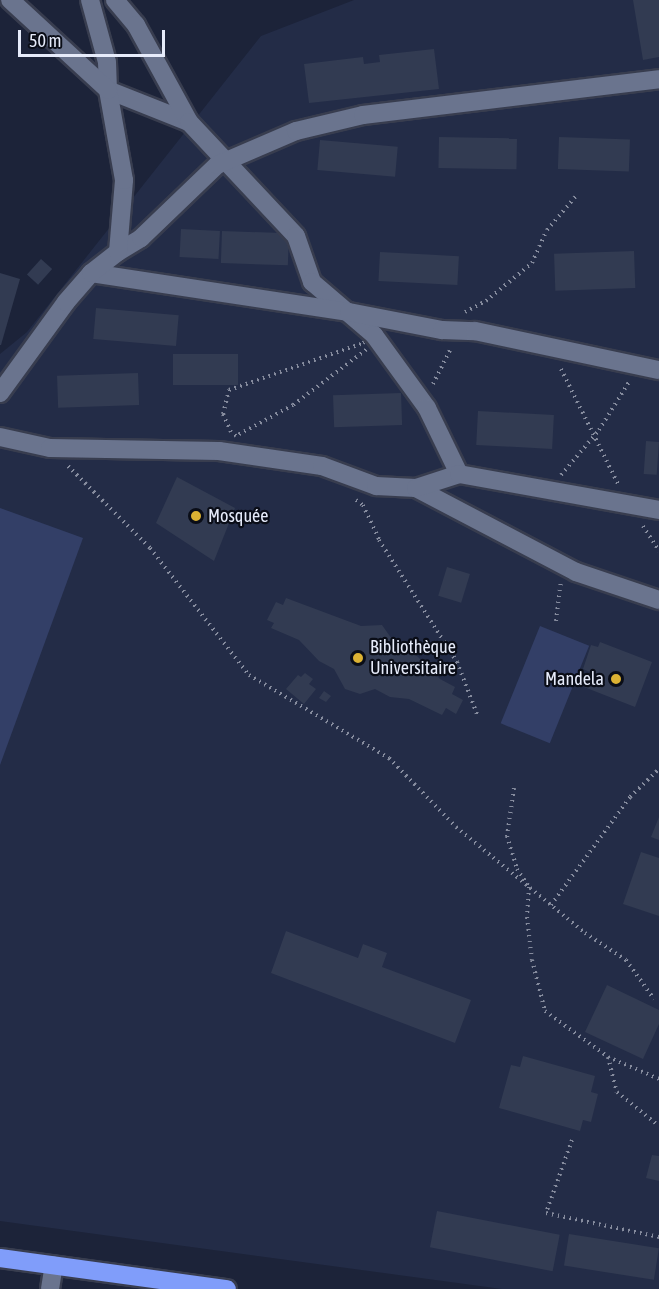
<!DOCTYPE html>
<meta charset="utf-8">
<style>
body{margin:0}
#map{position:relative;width:659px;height:1289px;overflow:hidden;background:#1c2339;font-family:"Asap Condensed",sans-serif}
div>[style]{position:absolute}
.built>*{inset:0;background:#232c47}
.green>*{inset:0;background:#333f67;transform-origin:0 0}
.building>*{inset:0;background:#323b52;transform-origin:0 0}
.path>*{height:4px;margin-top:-2px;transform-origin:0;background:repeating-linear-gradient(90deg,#868c9e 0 1.5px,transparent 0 6px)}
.roads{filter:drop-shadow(2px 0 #383d4f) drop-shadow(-2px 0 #383d4f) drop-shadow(0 2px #383d4f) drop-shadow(0 -2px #383d4f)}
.minor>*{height:18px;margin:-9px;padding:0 9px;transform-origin:9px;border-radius:9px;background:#6a748e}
.highway>*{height:18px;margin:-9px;padding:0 9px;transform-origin:9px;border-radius:9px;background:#809dfa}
.dots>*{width:16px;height:16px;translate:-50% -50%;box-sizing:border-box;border:3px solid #0a0d17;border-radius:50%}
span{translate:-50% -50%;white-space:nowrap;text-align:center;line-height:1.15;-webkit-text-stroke:4.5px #0a0d17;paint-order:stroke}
.poi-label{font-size:18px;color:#e6ebfa}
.left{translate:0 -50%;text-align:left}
.right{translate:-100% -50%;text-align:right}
.scale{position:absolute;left:18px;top:30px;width:147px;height:27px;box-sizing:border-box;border:3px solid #e6ebfa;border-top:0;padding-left:8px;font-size:18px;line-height:21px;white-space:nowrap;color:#e6ebfa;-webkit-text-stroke:4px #0a0d17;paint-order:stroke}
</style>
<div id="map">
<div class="built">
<div style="clip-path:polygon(354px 0,659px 0,659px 1289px,502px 1289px,0 1221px,0 354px,27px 332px,261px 36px)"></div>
</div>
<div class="green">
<div style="clip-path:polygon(0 508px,83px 538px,0 765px)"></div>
<div style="left:540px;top:626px;width:53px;height:105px;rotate:22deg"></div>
</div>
<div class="building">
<div style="clip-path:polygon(633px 0,659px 0,659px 57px,643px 60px)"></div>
<div style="clip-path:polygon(434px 49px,439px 89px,309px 103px,304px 64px,363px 57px,364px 64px,380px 62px,379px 55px)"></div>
<div style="left:439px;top:137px;width:78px;height:31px;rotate:1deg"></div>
<div style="left:559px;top:137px;width:71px;height:32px;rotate:2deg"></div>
<div style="left:320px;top:140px;width:78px;height:30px;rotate:5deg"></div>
<div style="left:181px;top:229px;width:39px;height:28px;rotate:3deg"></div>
<div style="left:222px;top:231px;width:67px;height:32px;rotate:2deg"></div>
<div style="left:634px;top:251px;width:37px;height:80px;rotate:88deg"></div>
<div style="left:380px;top:252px;width:79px;height:29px;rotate:3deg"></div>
<div style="left:41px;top:259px;width:15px;height:21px;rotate:42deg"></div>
<div style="clip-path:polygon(0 273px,20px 279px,1px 345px,0 345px)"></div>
<div style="left:96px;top:308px;width:83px;height:31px;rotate:5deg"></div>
<div style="left:173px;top:354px;width:65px;height:31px"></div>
<div style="left:138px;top:373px;width:32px;height:81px;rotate:88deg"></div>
<div style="left:401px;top:393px;width:32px;height:68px;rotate:88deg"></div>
<div style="left:478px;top:411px;width:76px;height:34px;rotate:3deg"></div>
<div style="left:646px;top:441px;width:13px;height:33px;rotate:4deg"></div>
<div style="clip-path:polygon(177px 477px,235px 508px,214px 561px,156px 523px)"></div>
<div style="left:447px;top:567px;width:24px;height:30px;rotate:17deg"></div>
<div style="clip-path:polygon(286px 598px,361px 626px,382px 625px,394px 642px,413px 652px,440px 679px,455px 687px,452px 694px,463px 700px,456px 714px,446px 708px,442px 715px,409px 699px,390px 697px,375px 689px,360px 694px,345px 689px,334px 669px,319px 661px,299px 640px,271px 628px,274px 623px,267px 620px,276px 602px,283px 605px)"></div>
<div style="clip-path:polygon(600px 642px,652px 662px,635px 707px,584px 687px,590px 672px,583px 669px,591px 645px,598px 647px)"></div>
<div style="clip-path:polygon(305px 673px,313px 679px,309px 684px,316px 689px,304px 704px,286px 689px,298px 675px,301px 677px)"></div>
<div style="clip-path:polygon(324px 691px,331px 696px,326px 702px,319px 698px)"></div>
<div style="clip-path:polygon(659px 817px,659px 840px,651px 837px)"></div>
<div style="clip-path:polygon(641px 852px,659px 858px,659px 916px,623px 904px)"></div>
<div style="clip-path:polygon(286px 931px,358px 958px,363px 944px,387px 953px,382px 967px,471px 1000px,455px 1043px,271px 973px)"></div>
<div style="clip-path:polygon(607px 985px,659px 1010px,659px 1024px,643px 1059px,585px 1032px)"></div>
<div style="clip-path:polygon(523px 1056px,595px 1076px,591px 1092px,598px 1094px,591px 1122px,583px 1120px,580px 1131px,499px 1108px,511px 1065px,520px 1067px)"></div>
<div style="clip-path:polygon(652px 1155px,659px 1156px,659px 1181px,646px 1178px)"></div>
<div style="left:437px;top:1211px;width:125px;height:37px;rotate:11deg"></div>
<div style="left:569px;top:1234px;width:91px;height:32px;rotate:9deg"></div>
</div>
<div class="path">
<div style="left:465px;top:312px;width:24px;rotate:-28deg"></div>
<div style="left:486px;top:301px;width:60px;rotate:-39.6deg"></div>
<div style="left:532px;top:263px;width:36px;rotate:-66deg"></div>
<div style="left:547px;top:230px;width:45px;rotate:-49.5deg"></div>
<div style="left:374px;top:335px;width:11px;rotate:105deg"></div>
<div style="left:371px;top:346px;width:98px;rotate:142.9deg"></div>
<div style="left:293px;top:405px;width:65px;rotate:151.5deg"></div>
<div style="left:236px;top:436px;width:6px;rotate:-141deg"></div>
<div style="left:231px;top:432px;width:20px;rotate:-114deg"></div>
<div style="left:223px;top:414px;width:25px;rotate:-76deg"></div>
<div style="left:229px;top:390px;width:142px;rotate:-19.3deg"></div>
<div style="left:363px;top:343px;width:14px;rotate:-36deg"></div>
<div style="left:561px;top:369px;width:131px;rotate:63.6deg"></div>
<div style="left:433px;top:384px;width:40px;rotate:-63.4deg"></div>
<div style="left:68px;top:466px;width:116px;rotate:45deg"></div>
<div style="left:150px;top:548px;width:161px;rotate:52.1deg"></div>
<div style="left:249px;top:675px;width:163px;rotate:30.7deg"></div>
<div style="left:389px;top:758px;width:96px;rotate:45.8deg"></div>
<div style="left:456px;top:827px;width:167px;rotate:39.4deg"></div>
<div style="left:585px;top:933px;width:49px;rotate:33.4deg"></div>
<div style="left:626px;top:960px;width:48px;rotate:54.3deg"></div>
<div style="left:561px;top:475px;width:59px;rotate:-49.8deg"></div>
<div style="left:599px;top:430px;width:57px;rotate:-58deg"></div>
<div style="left:356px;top:500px;width:9px;rotate:36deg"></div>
<div style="left:363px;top:505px;width:38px;rotate:65deg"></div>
<div style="left:379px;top:540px;width:145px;rotate:57.4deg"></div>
<div style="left:457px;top:662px;width:56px;rotate:69deg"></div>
<div style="left:643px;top:526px;width:30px;rotate:57deg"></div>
<div style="left:556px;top:621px;width:38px;rotate:-83deg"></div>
<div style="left:514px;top:788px;width:49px;rotate:98.3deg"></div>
<div style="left:507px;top:836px;width:34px;rotate:73deg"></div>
<div style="left:517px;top:869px;width:22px;rotate:56deg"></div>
<div style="left:529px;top:887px;width:30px;rotate:94deg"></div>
<div style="left:527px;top:917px;width:43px;rotate:83.4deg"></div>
<div style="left:532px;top:960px;width:53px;rotate:75.7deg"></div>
<div style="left:545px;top:1011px;width:78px;rotate:36.1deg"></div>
<div style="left:608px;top:1057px;width:56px;rotate:23.3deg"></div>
<div style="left:551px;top:905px;width:134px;rotate:-53.8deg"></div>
<div style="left:630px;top:797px;width:40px;rotate:-44deg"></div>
<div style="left:608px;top:1057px;width:36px;rotate:76deg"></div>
<div style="left:617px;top:1092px;width:54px;rotate:39deg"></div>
<div style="left:572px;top:1140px;width:77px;rotate:109.6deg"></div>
<div style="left:546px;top:1213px;width:116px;rotate:12deg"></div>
</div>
<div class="roads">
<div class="minor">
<div style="left:90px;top:0;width:64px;rotate:74.7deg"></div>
<div style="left:107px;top:62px;width:28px;rotate:88deg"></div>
<div style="left:108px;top:90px;width:87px;rotate:21.6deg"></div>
<div style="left:115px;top:0;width:33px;rotate:50deg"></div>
<div style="left:136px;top:25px;width:111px;rotate:61.3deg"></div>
<div style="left:189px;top:122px;width:156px;rotate:46.8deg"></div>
<div style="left:296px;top:236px;width:49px;rotate:70.8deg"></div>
<div style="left:312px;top:282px;width:82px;rotate:40.5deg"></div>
<div style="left:374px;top:335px;width:90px;rotate:54deg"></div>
<div style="left:427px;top:408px;width:73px;rotate:64.1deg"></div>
<div style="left:118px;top:252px;width:27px;rotate:-31deg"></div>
<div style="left:141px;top:238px;width:105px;rotate:-43.8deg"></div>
<div style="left:217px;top:165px;width:86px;rotate:-23.3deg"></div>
<div style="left:296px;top:131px;width:69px;rotate:-13.4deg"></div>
<div style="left:363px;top:115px;width:298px;rotate:-6.9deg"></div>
<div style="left:91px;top:273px;width:261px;rotate:8.6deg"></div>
<div style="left:349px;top:312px;width:95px;rotate:11deg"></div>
<div style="left:442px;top:330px;width:33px;rotate:2deg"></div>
<div style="left:475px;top:331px;width:188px;rotate:12deg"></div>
<div style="left:0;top:393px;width:112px;rotate:-54deg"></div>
<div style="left:66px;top:302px;width:38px;rotate:-49deg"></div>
<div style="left:91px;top:273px;width:34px;rotate:-38deg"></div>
<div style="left:118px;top:252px;width:72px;rotate:-85.2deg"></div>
<div style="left:124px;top:180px;width:91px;rotate:-100.1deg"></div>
<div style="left:108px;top:90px;width:133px;rotate:-137.4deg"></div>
<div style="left:0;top:437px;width:51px;rotate:12.4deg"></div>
<div style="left:50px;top:448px;width:169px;rotate:1deg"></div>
<div style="left:219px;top:451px;width:104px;rotate:8.3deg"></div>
<div style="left:322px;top:466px;width:58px;rotate:20.3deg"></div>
<div style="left:376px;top:486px;width:40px;rotate:2.9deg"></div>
<div style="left:416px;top:488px;width:181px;rotate:27.7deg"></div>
<div style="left:576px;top:572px;width:88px;rotate:18.6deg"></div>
<div style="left:416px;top:488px;width:45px;rotate:-18deg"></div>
<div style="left:459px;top:474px;width:203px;rotate:10.2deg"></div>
<div style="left:50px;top:1289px;width:24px;rotate:-81deg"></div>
</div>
<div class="highway">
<div style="left:0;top:1258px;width:229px;rotate:7.8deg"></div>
</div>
</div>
<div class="dots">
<div style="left:196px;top:516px;background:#dcb233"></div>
<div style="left:358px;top:658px;background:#dcb233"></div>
<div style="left:616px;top:679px;background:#dcb233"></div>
</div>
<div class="poi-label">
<span class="left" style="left:208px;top:516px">Mosquée</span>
<span class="left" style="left:370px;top:658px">Bibliothèque<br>Universitaire</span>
<span class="right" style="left:604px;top:679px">Mandela</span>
</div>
<div class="scale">50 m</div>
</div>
